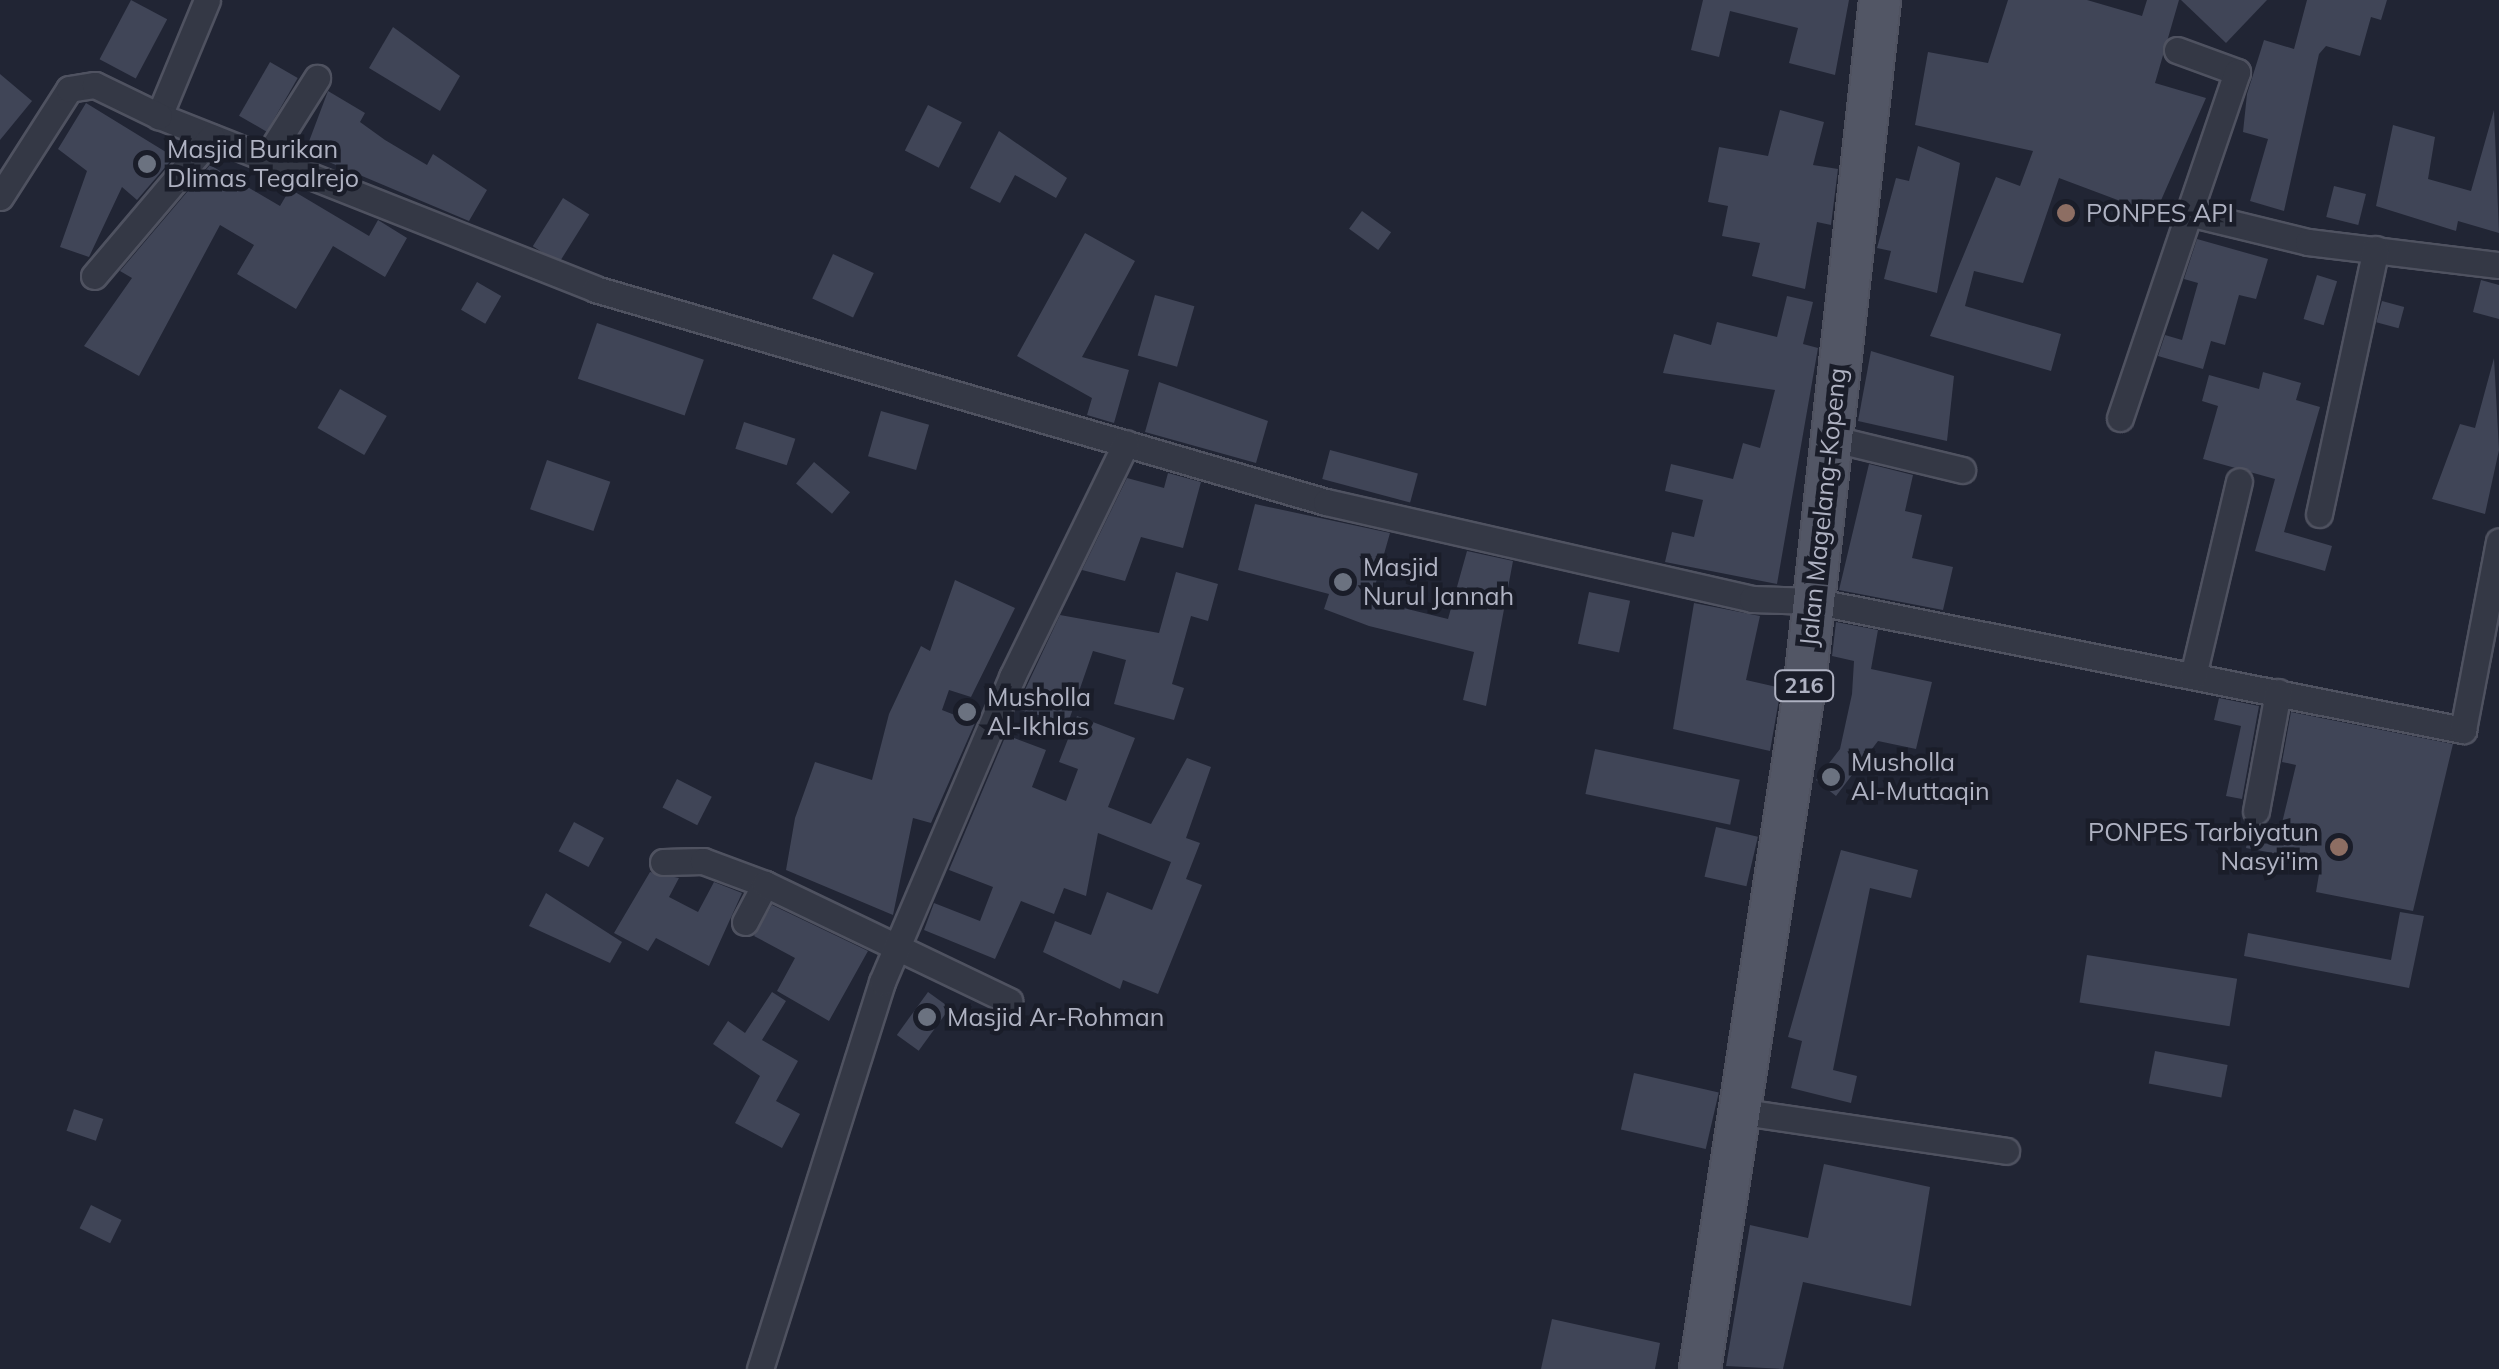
<!DOCTYPE html>
<style>
body{margin:0}
#map{position:relative;width:2499px;height:1369px;overflow:hidden;background:#212534;font-family:Mulish,sans-serif}
div>[style]{position:absolute}
.building>*{inset:0;background:#404557;transform-origin:0 0}
.roads{filter:drop-shadow(2px 0 #4f5260) drop-shadow(-2px 0 #4f5260) drop-shadow(0 2px #4f5260) drop-shadow(0 -2px #4f5260)}
.street>*{height:25px;margin:-12.5px;padding:0 12.5px;transform-origin:12.5px;border-radius:12.5px;background:#343845}
.primary>*{height:40px;margin:-20px;padding:0 20px;transform-origin:20px;border-radius:20px;background:#525665}
.dots>*{width:28px;height:28px;translate:-50% -50%;box-sizing:border-box;border:5px solid #1a1d29;border-radius:50%}
span{translate:-50% -50%;white-space:nowrap;text-align:center;line-height:1.15;-webkit-text-stroke:9px #1a1d29;paint-order:stroke}
.shield-label span{padding:2px 8px;background:#1a1d29;border:2px solid;border-radius:8px;-webkit-text-stroke-width:0}
.shield-label{font-size:22px;color:#afb2c2;font-weight:700}
.poi-label{font-size:25px;color:#afb2c2}
.left{translate:0 -50%;text-align:left}
.right{translate:-100% -50%;text-align:right}
.street-label{font-size:25px;color:#afb2c2}
</style>
<div id="map">
<div class="building">
<div style="left:131px;top:0;width:41px;height:67px;rotate:28deg"></div>
<div style="clip-path:polygon(1703px 0,1849px 0,1835px 75px,1789px 63px,1798px 28px,1730px 11px,1719px 57px,1691px 50px)"></div>
<div style="clip-path:polygon(2008px 0,2087px 0,2142px 16px,2147px 0,2179px 0,2155px 83px,2206px 98px,2155px 214px,2059px 178px,2023px 283px,1974px 271px,1965px 306px,2061px 334px,2051px 371px,1930px 336px,1996px 177px,2020px 186px,2033px 151px,1915px 125px,1928px 52px,1988px 63px)"></div>
<div style="clip-path:polygon(2181px 0,2267px 0,2226px 43px)"></div>
<div style="clip-path:polygon(2307px 0,2387px 0,2381px 20px,2371px 17px,2360px 56px,2326px 46px,2319px 54px,2284px 211px,2250px 201px,2268px 139px,2243px 132px,2247px 94px,2264px 40px,2294px 49px)"></div>
<div style="clip-path:polygon(393px 27px,460px 76px,440px 111px,369px 68px)"></div>
<div style="left:270px;top:62px;width:32px;height:62px;rotate:30deg"></div>
<div style="clip-path:polygon(0 74px,32px 101px,0 140px)"></div>
<div style="clip-path:polygon(328px 91px,365px 113px,360px 122px,385px 140px,427px 165px,433px 154px,487px 190px,469px 221px,305px 152px)"></div>
<div style="clip-path:polygon(86px 103px,174px 157px,137px 200px,122px 187px,89px 257px,60px 247px,87px 171px,58px 149px)"></div>
<div style="left:928px;top:105px;width:38px;height:51px;rotate:27deg"></div>
<div style="clip-path:polygon(1780px 110px,1824px 122px,1813px 165px,1838px 169px,1831px 225px,1817px 222px,1805px 289px,1752px 276px,1760px 243px,1722px 236px,1728px 206px,1708px 202px,1719px 147px,1768px 156px)"></div>
<div style="clip-path:polygon(2494px 110px,2499px 233px,2458px 221px,2456px 231px,2376px 206px,2393px 125px,2435px 137px,2428px 179px,2471px 191px)"></div>
<div style="clip-path:polygon(999px 131px,1067px 178px,1056px 198px,1015px 175px,1000px 203px,970px 188px)"></div>
<div style="clip-path:polygon(1918px 146px,1960px 163px,1937px 293px,1884px 279px,1891px 251px,1877px 248px,1896px 178px,1909px 181px)"></div>
<div style="clip-path:polygon(210px 165px,280px 206px,290px 189px,369px 236px,378px 220px,407px 238px,385px 277px,333px 246px,296px 309px,237px 274px,254px 245px,220px 225px,139px 376px,84px 346px,132px 278px,120px 271px)"></div>
<div style="left:2334px;top:186px;width:33px;height:32px;rotate:14deg"></div>
<div style="left:563px;top:198px;width:31px;height:57px;rotate:32deg"></div>
<div style="left:1362px;top:211px;width:36px;height:22px;rotate:36deg"></div>
<div style="clip-path:polygon(1085px 233px,1135px 261px,1082px 357px,1129px 370px,1114px 423px,1087px 415px,1092px 398px,1017px 356px)"></div>
<div style="clip-path:polygon(2197px 239px,2268px 259px,2256px 299px,2239px 295px,2225px 345px,2211px 341px,2203px 369px,2158px 356px,2165px 335px,2182px 340px,2198px 283px,2184px 279px)"></div>
<div style="left:833px;top:254px;width:45px;height:49px;rotate:25deg"></div>
<div style="left:2317px;top:275px;width:21px;height:46px;rotate:17deg"></div>
<div style="clip-path:polygon(2481px 280px,2499px 285px,2499px 319px,2473px 312px)"></div>
<div style="left:477px;top:282px;width:28px;height:32px;rotate:30deg"></div>
<div style="left:1155px;top:295px;width:41px;height:63px;rotate:16deg"></div>
<div style="clip-path:polygon(1787px 296px,1813px 302px,1803px 344px,1818px 348px,1777px 584px,1665px 562px,1672px 532px,1694px 537px,1703px 500px,1665px 491px,1671px 464px,1733px 479px,1743px 443px,1760px 448px,1775px 390px,1663px 373px,1674px 334px,1711px 345px,1717px 322px,1777px 337px)"></div>
<div style="left:2382px;top:301px;width:23px;height:22px;rotate:15deg"></div>
<div style="left:597px;top:323px;width:113px;height:59px;rotate:19deg"></div>
<div style="clip-path:polygon(1871px 351px,1954px 376px,1947px 441px,1858px 421px)"></div>
<div style="clip-path:polygon(2494px 358px,2499px 450px,2485px 514px,2432px 499px,2460px 424px,2475px 428px)"></div>
<div style="clip-path:polygon(2263px 372px,2301px 383px,2296px 400px,2320px 407px,2284px 532px,2332px 546px,2325px 571px,2255px 551px,2275px 479px,2203px 459px,2218px 406px,2202px 401px,2209px 375px,2259px 389px)"></div>
<div style="clip-path:polygon(1159px 382px,1268px 421px,1256px 463px,1145px 432px)"></div>
<div style="left:340px;top:389px;width:54px;height:45px;rotate:30deg"></div>
<div style="left:881px;top:411px;width:50px;height:47px;rotate:16deg"></div>
<div style="left:744px;top:422px;width:54px;height:28px;rotate:18deg"></div>
<div style="left:1330px;top:450px;width:91px;height:30px;rotate:15deg"></div>
<div style="left:547px;top:460px;width:67px;height:52px;rotate:19deg"></div>
<div style="left:814px;top:462px;width:47px;height:28px;rotate:40deg"></div>
<div style="clip-path:polygon(1869px 464px,1913px 475px,1905px 511px,1922px 515px,1912px 558px,1953px 567px,1943px 610px,1839px 590px)"></div>
<div style="clip-path:polygon(1168px 473px,1201px 482px,1183px 548px,1141px 537px,1125px 581px,1082px 570px,1127px 478px,1164px 488px)"></div>
<div style="clip-path:polygon(1255px 504px,1390px 533px,1371px 600px,1448px 619px,1467px 551px,1513px 561px,1486px 706px,1463px 700px,1474px 652px,1369px 626px,1324px 609px,1329px 594px,1238px 570px)"></div>
<div style="clip-path:polygon(1176px 572px,1218px 584px,1208px 621px,1191px 616px,1172px 684px,1184px 688px,1174px 720px,1114px 704px,1126px 660px,1093px 651px,1068px 723px,1016px 709px,1060px 615px,1159px 633px)"></div>
<div style="clip-path:polygon(955px 580px,1015px 608px,971px 697px,949px 690px,942px 710px,975px 723px,931px 823px,913px 818px,893px 915px,786px 870px,795px 818px,815px 762px,872px 780px,889px 714px,921px 646px,930px 651px)"></div>
<div style="left:1589px;top:592px;width:42px;height:53px;rotate:12deg"></div>
<div style="clip-path:polygon(1694px 603px,1760px 616px,1746px 680px,1781px 688px,1770px 751px,1673px 729px)"></div>
<div style="clip-path:polygon(1836px 622px,1878px 630px,1871px 669px,1932px 682px,1916px 749px,1878px 741px,1836px 796px,1816px 780px,1840px 749px,1852px 694px,1854px 661px,1832px 656px)"></div>
<div style="clip-path:polygon(2219px 698px,2259px 706px,2242px 799px,2226px 796px,2241px 726px,2214px 720px)"></div>
<div style="clip-path:polygon(2291px 712px,2453px 744px,2413px 911px,2316px 892px,2321px 862px,2246px 848px,2250px 826px,2282px 823px,2296px 765px,2282px 762px)"></div>
<div style="clip-path:polygon(1077px 716px,1135px 738px,1108px 807px,1151px 824px,1187px 758px,1211px 767px,1186px 838px,1200px 843px,1186px 879px,1202px 885px,1158px 994px,1123px 980px,1120px 989px,1043px 952px,1055px 921px,1091px 935px,1107px 892px,1152px 910px,1171px 862px,1098px 833px,1086px 896px,1064px 888px,1054px 914px,1021px 901px,995px 959px,924px 930px,934px 903px,980px 921px,993px 887px,949px 870px,1006px 735px,1046px 750px,1032px 787px,1066px 801px,1078px 769px,1059px 762px)"></div>
<div style="left:1595px;top:749px;width:148px;height:46px;rotate:12deg"></div>
<div style="left:677px;top:779px;width:39px;height:32px;rotate:27deg"></div>
<div style="left:574px;top:822px;width:34px;height:33px;rotate:28deg"></div>
<div style="left:1716px;top:827px;width:43px;height:51px;rotate:13deg"></div>
<div style="clip-path:polygon(1841px 850px,1918px 870px,1911px 898px,1870px 888px,1833px 1070px,1857px 1076px,1851px 1103px,1791px 1088px,1802px 1041px,1788px 1037px)"></div>
<div style="clip-path:polygon(650px 872px,679px 878px,669px 897px,698px 912px,714px 882px,742px 893px,709px 966px,656px 938px,648px 951px,614px 933px)"></div>
<div style="clip-path:polygon(546px 893px,622px 942px,610px 963px,529px 926px)"></div>
<div style="clip-path:polygon(772px 905px,868px 951px,829px 1021px,777px 991px,795px 958px,754px 936px)"></div>
<div style="clip-path:polygon(2400px 912px,2424px 916px,2409px 988px,2244px 956px,2248px 933px,2391px 960px)"></div>
<div style="left:2087px;top:955px;width:152px;height:48px;rotate:9deg"></div>
<div style="clip-path:polygon(772px 992px,786px 1001px,762px 1040px,798px 1061px,776px 1101px,800px 1114px,782px 1148px,735px 1123px,760px 1076px,713px 1044px,728px 1021px,745px 1033px)"></div>
<div style="left:928px;top:992px;width:27px;height:53px;rotate:36deg"></div>
<div style="left:2155px;top:1051px;width:74px;height:33px;rotate:11deg"></div>
<div style="left:1634px;top:1073px;width:87px;height:58px;rotate:13deg"></div>
<div style="left:74px;top:1109px;width:31px;height:23px;rotate:19deg"></div>
<div style="clip-path:polygon(1824px 1164px,1930px 1187px,1911px 1306px,1803px 1282px,1783px 1369px,1726px 1366px,1750px 1225px,1808px 1238px)"></div>
<div style="left:91px;top:1205px;width:34px;height:26px;rotate:26deg"></div>
<div style="clip-path:polygon(1552px 1319px,1660px 1343px,1655px 1369px,1541px 1369px)"></div>
</div>
<div class="roads">
<div class="street">
<div style="left:207px;top:0;width:126px;rotate:112.5deg"></div>
<div style="left:159px;top:116px;width:469px;rotate:21.6deg"></div>
<div style="left:595px;top:289px;width:761px;rotate:16.25deg"></div>
<div style="left:1326px;top:502px;width:437px;rotate:12.8deg"></div>
<div style="left:1752px;top:599px;width:61px;rotate:1.9deg"></div>
<div style="left:1813px;top:601px;width:663px;rotate:11.23deg"></div>
<div style="left:2463px;top:730px;width:192px;rotate:-79.2deg"></div>
<div style="left:2177px;top:50px;width:64px;rotate:20.1deg"></div>
<div style="left:2237px;top:72px;width:149px;rotate:108.8deg"></div>
<div style="left:266px;top:159px;width:96px;rotate:-57.8deg"></div>
<div style="left:0;top:197px;width:128px;rotate:-57.4deg"></div>
<div style="left:69px;top:89px;width:26px;rotate:-9deg"></div>
<div style="left:95px;top:85px;width:71px;rotate:25.8deg"></div>
<div style="left:94px;top:276px;width:182px;rotate:-49.7deg"></div>
<div style="left:2120px;top:418px;width:216px;rotate:-71.4deg"></div>
<div style="left:2189px;top:213px;width:122px;rotate:13.7deg"></div>
<div style="left:2308px;top:242px;width:192px;rotate:6.9deg"></div>
<div style="left:1830px;top:438px;width:136px;rotate:13.6deg"></div>
<div style="left:2319px;top:514px;width:271px;rotate:-77.9deg"></div>
<div style="left:2193px;top:676px;width:200px;rotate:-76.7deg"></div>
<div style="left:2256px;top:811px;width:121px;rotate:-79.5deg"></div>
<div style="left:663px;top:862px;width:40px;rotate:-1.4deg"></div>
<div style="left:703px;top:861px;width:66px;rotate:20.4deg"></div>
<div style="left:745px;top:922px;width:43px;rotate:-62.2deg"></div>
<div style="left:765px;top:884px;width:271px;rotate:25.6deg"></div>
<div style="left:1736px;top:1111px;width:273px;rotate:8.4deg"></div>
<div style="left:760px;top:1369px;width:406px;rotate:-72.5deg"></div>
<div style="left:882px;top:982px;width:332px;rotate:-66.9deg"></div>
<div style="left:1012px;top:677px;width:260px;rotate:-64deg"></div>
</div>
<div class="primary">
<div style="left:1700px;top:1369px;width:685px;rotate:-81.27deg"></div>
<div style="left:1804px;top:692px;width:696px;rotate:-83.73deg"></div>
</div>
</div>
<div class="dots">
<div style="left:147px;top:164px;background:#6b7280"></div>
<div style="left:2066px;top:213px;background:#8d6e63"></div>
<div style="left:1343px;top:582px;background:#6b7280"></div>
<div style="left:967px;top:712px;background:#6b7280"></div>
<div style="left:1831px;top:777px;background:#6b7280"></div>
<div style="left:2339px;top:847px;background:#8d6e63"></div>
<div style="left:927px;top:1017px;background:#6b7280"></div>
</div>
<div class="shield-label">
<span style="left:1804px;top:686px">216</span>
</div>
<div class="poi-label">
<span class="left" style="left:167px;top:164px">Masjid Burikan<br>Dlimas Tegalrejo</span>
<span class="left" style="left:2086px;top:213px">PONPES API</span>
<span class="left" style="left:1363px;top:582px">Masjid<br>Nurul Jannah</span>
<span class="left" style="left:987px;top:712px">Musholla<br>Al-Ikhlas</span>
<span class="left" style="left:1851px;top:777px">Musholla<br>Al-Muttaqin</span>
<span class="right" style="left:2319px;top:847px">PONPES Tarbiyatun<br>Nasyi'im</span>
<span class="left" style="left:947px;top:1017px">Masjid Ar-Rohman</span>
</div>
<div class="street-label">
<span style="left:1823px;top:507px;rotate:-84deg">Jalan Magelang-Kopeng</span>
</div>
</div>
